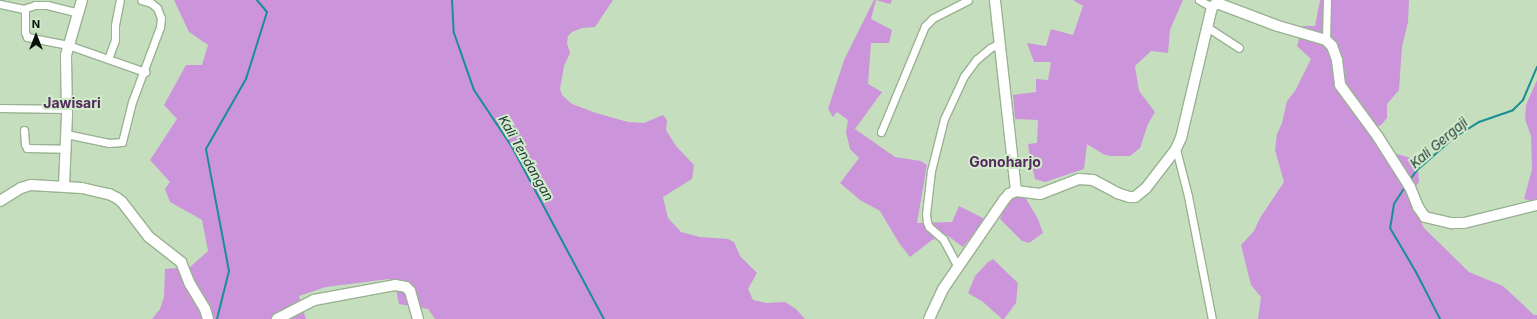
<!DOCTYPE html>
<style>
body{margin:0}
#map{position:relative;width:1537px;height:319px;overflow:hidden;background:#c5dfbe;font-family:Inter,sans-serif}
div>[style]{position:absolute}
.green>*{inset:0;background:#cc95db}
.stream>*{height:2px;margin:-1px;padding:0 1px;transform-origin:1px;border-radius:1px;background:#198e93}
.roads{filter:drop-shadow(1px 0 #99b292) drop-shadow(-1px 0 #99b292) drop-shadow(0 1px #99b292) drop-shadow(0 -1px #99b292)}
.street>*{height:7px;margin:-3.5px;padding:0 3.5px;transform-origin:3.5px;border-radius:3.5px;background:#fff}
.secondary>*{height:10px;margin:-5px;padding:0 5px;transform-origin:5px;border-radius:5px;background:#fff}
span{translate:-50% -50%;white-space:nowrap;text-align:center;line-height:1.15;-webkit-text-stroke:4px #d2eccb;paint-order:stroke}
.water-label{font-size:13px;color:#1c3334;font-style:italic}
.quarter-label{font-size:14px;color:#53295e;font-weight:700}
.north{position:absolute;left:16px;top:16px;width:40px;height:40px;-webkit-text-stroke:3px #d2eccb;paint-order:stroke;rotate:0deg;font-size:11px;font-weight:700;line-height:16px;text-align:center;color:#081106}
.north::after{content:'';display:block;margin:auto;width:14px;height:18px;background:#081106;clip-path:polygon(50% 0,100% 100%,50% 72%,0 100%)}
</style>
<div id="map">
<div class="green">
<div style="clip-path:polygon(174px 0,613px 0,595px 27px,582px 28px,572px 32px,568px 36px,567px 43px,570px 53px,564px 66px,560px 89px,562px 95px,572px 104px,596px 113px,628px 122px,644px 123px,663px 115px,667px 120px,666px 130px,676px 146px,694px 165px,692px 179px,663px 197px,668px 218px,681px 232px,700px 237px,728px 239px,734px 242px,740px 256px,757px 273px,748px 289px,753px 300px,766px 303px,785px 302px,796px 309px,805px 319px,435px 319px,428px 309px,399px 304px,396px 289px,389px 279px,326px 287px,299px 296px,306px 319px,152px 319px,160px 309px,164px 297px,165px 269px,190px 267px,208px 251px,202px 220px,170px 202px,165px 189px,170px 182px,150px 160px,177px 119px,164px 105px,186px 65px,202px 65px,208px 45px,189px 32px)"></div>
<div style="clip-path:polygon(874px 0,892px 0,890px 4px,876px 0,871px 19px,892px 30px,889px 43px,871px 43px,868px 84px,882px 92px,855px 129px,895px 157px,921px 161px,927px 165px,917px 223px,952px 222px,959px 206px,985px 219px,963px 247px,948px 236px,932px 240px,910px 257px,899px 243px,880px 211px,860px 200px,840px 183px,859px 158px,850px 149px,846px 132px,848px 120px,837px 112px,833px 117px,828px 109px,844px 60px)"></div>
<div style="clip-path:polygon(1073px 0,1183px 0,1170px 30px,1168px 53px,1151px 51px,1135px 66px,1139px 91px,1155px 112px,1148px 124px,1140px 148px,1130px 156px,1110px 156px,1103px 154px,1087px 144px,1084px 169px,1045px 182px,1035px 179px,1030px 157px,1028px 144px,1037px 143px,1038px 120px,1015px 119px,1013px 95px,1036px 92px,1036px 79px,1048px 80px,1051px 62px,1034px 62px,1027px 43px,1046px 46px,1051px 29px,1073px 35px,1083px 6px)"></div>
<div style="clip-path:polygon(1320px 0,1409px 0,1408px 22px,1402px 47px,1399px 90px,1387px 104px,1387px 118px,1381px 125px,1367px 132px,1377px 145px,1397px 154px,1411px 158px,1418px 169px,1419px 182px,1408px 197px,1424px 228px,1469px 272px,1503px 286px,1534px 315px,1537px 315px,1537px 319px,1258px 319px,1261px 297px,1251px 285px,1241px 245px,1254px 231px,1260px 218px,1284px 182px,1275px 150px,1277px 134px,1282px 123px,1287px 101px,1295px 91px,1311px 59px,1297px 46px,1303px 26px,1315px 26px)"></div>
<div style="clip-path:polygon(1537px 80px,1537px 202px,1524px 199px,1532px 169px,1531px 136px,1525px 119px,1526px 105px)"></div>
<div style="clip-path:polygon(1018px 196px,1025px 197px,1038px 219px,1043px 233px,1029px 243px,1022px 241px,1000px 219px,1005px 205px,1011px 199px)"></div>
<div style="clip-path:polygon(993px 259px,1018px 283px,1016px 303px,1004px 319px,1002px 319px,983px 302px,968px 293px,975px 276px,988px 262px)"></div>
</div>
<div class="stream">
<div style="left:452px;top:0;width:33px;rotate:87deg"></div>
<div style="left:454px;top:33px;width:60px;rotate:70.7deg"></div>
<div style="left:474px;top:90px;width:69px;rotate:56.3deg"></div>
<div style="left:512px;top:147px;width:195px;rotate:61.9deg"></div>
<div style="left:1410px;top:180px;width:11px;rotate:-56deg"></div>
<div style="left:1416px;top:171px;width:52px;rotate:-41.1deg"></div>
<div style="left:1455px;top:137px;width:28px;rotate:-32deg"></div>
<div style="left:1479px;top:122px;width:36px;rotate:-19deg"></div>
<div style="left:1513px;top:110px;width:14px;rotate:-45deg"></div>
<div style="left:1523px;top:100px;width:36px;rotate:-67deg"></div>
<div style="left:1405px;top:187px;width:20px;rotate:123deg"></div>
<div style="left:1394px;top:204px;width:24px;rotate:99deg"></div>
<div style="left:1390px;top:228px;width:51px;rotate:59.4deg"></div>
<div style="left:1416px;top:272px;width:53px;rotate:62.9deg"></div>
<div style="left:217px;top:319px;width:49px;rotate:-76deg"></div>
<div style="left:229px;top:271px;width:124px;rotate:-100.7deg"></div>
<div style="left:206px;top:149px;width:81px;rotate:-60.3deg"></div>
<div style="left:246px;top:79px;width:70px;rotate:-72.6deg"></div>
<div style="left:267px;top:12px;width:16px;rotate:-130deg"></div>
</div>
<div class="roads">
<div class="street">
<div style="left:1199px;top:0;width:15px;rotate:28deg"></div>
<div style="left:0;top:4px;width:24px;rotate:12deg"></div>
<div style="left:23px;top:9px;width:13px;rotate:-18deg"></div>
<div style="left:35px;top:5px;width:12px"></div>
<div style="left:47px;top:5px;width:32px;rotate:14deg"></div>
<div style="left:25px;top:9px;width:23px;rotate:90deg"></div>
<div style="left:25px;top:32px;width:5px;rotate:68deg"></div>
<div style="left:27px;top:37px;width:42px;rotate:11deg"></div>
<div style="left:68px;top:45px;width:82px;rotate:19.3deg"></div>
<div style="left:1207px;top:27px;width:38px;rotate:33deg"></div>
<div style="left:1326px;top:40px;width:40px;rotate:-88.6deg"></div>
<div style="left:108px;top:59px;width:20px;rotate:-70deg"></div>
<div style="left:115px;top:40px;width:15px;rotate:-90deg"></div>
<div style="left:115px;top:25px;width:25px;rotate:-79deg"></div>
<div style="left:0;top:108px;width:67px;rotate:0.9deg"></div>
<div style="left:24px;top:130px;width:14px;rotate:86deg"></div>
<div style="left:25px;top:144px;width:4px;rotate:63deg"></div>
<div style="left:27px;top:148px;width:39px;rotate:1deg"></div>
<div style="left:881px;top:132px;width:115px;rotate:-67.5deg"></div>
<div style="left:925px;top:26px;width:11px;rotate:-45deg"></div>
<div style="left:933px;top:18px;width:39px;rotate:-27deg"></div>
<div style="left:66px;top:134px;width:44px;rotate:11.8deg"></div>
<div style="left:109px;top:143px;width:13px;rotate:-4deg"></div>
<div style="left:122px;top:142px;width:41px;rotate:-76deg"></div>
<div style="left:132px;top:102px;width:80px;rotate:-69.5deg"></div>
<div style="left:160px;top:27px;width:9px;rotate:-84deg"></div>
<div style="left:161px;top:18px;width:11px;rotate:-112deg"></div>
<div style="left:157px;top:8px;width:8px;rotate:-140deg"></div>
<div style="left:151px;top:3px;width:10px;rotate:-163deg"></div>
<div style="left:1176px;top:149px;width:49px;rotate:75.7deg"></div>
<div style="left:1188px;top:196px;width:125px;rotate:79deg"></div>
<div style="left:958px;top:267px;width:32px;rotate:-118deg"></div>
<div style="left:943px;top:239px;width:18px;rotate:-139deg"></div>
<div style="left:929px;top:227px;width:5px;rotate:-112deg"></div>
<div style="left:927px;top:222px;width:8px;rotate:-97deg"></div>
<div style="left:926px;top:214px;width:43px;rotate:-83.4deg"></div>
<div style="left:931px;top:171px;width:54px;rotate:-76deg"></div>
<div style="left:944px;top:119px;width:47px;rotate:-65.1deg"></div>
<div style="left:964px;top:76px;width:21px;rotate:-53deg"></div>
<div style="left:977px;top:59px;width:17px;rotate:-40deg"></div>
<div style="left:990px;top:48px;width:11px;rotate:-27deg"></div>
</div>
<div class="secondary">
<div style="left:64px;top:186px;width:71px;rotate:-87.6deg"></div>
<div style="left:67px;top:115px;width:60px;rotate:-91deg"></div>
<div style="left:66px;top:55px;width:57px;rotate:-73.8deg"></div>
<div style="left:1016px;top:191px;width:24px;rotate:7deg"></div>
<div style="left:1040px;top:194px;width:42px;rotate:-21deg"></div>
<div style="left:1079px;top:179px;width:14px;rotate:4deg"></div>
<div style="left:1093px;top:180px;width:27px;rotate:28deg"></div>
<div style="left:1117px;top:193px;width:13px;rotate:18deg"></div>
<div style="left:1129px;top:197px;width:6px"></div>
<div style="left:1135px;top:197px;width:14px;rotate:-39deg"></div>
<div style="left:1146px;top:188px;width:49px;rotate:-52.4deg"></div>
<div style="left:1176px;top:149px;width:12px;rotate:-66deg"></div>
<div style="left:1181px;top:138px;width:135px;rotate:-76.7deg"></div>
<div style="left:1212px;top:7px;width:6px;rotate:-39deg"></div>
<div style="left:1217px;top:3px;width:65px;rotate:20.7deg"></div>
<div style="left:1278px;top:26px;width:50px;rotate:16.3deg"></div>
<div style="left:1326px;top:40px;width:8px;rotate:45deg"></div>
<div style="left:1332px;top:46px;width:15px;rotate:70deg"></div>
<div style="left:1337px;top:60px;width:25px;rotate:83deg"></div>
<div style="left:1340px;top:85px;width:64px;rotate:53.8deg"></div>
<div style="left:1378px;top:137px;width:59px;rotate:57.4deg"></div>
<div style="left:1410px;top:187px;width:22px;rotate:68deg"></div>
<div style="left:1418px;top:207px;width:12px;rotate:55deg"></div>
<div style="left:1425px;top:217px;width:28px;rotate:13deg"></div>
<div style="left:1452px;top:223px;width:12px"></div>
<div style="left:1464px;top:223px;width:75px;rotate:-13.9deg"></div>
<div style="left:0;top:201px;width:25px;rotate:-32deg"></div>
<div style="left:21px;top:188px;width:10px;rotate:-17deg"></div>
<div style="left:31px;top:185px;width:51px;rotate:3.4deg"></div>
<div style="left:82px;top:188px;width:28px;rotate:13deg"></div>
<div style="left:109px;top:194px;width:9px;rotate:27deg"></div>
<div style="left:117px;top:198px;width:6px;rotate:39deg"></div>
<div style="left:122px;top:202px;width:44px;rotate:52.4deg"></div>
<div style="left:149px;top:237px;width:41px;rotate:38deg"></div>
<div style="left:181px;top:262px;width:24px;rotate:68deg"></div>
<div style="left:190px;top:284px;width:29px;rotate:59deg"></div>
<div style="left:205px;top:309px;width:10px;rotate:73deg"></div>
<div style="left:277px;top:319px;width:42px;rotate:-27.2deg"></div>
<div style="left:314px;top:300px;width:82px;rotate:-10.5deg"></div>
<div style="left:395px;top:285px;width:11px;rotate:10deg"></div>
<div style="left:406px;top:287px;width:6px;rotate:45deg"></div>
<div style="left:410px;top:291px;width:29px;rotate:74deg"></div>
<div style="left:929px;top:319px;width:33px;rotate:-65deg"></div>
<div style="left:943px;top:289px;width:108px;rotate:-55.6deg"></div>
<div style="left:1004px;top:200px;width:8px;rotate:-50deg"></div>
<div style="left:1009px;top:194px;width:8px;rotate:-23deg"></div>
<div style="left:1016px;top:191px;width:192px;rotate:-96.3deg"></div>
</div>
</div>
<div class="water-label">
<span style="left:1439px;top:143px;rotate:-40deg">Kali Gergaji</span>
<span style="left:526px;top:158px;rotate:60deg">Kali Tendangan</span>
</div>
<div class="quarter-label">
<span style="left:72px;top:103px">Jawisari</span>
<span style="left:1005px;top:162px">Gonoharjo</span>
</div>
<div class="north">N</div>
</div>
